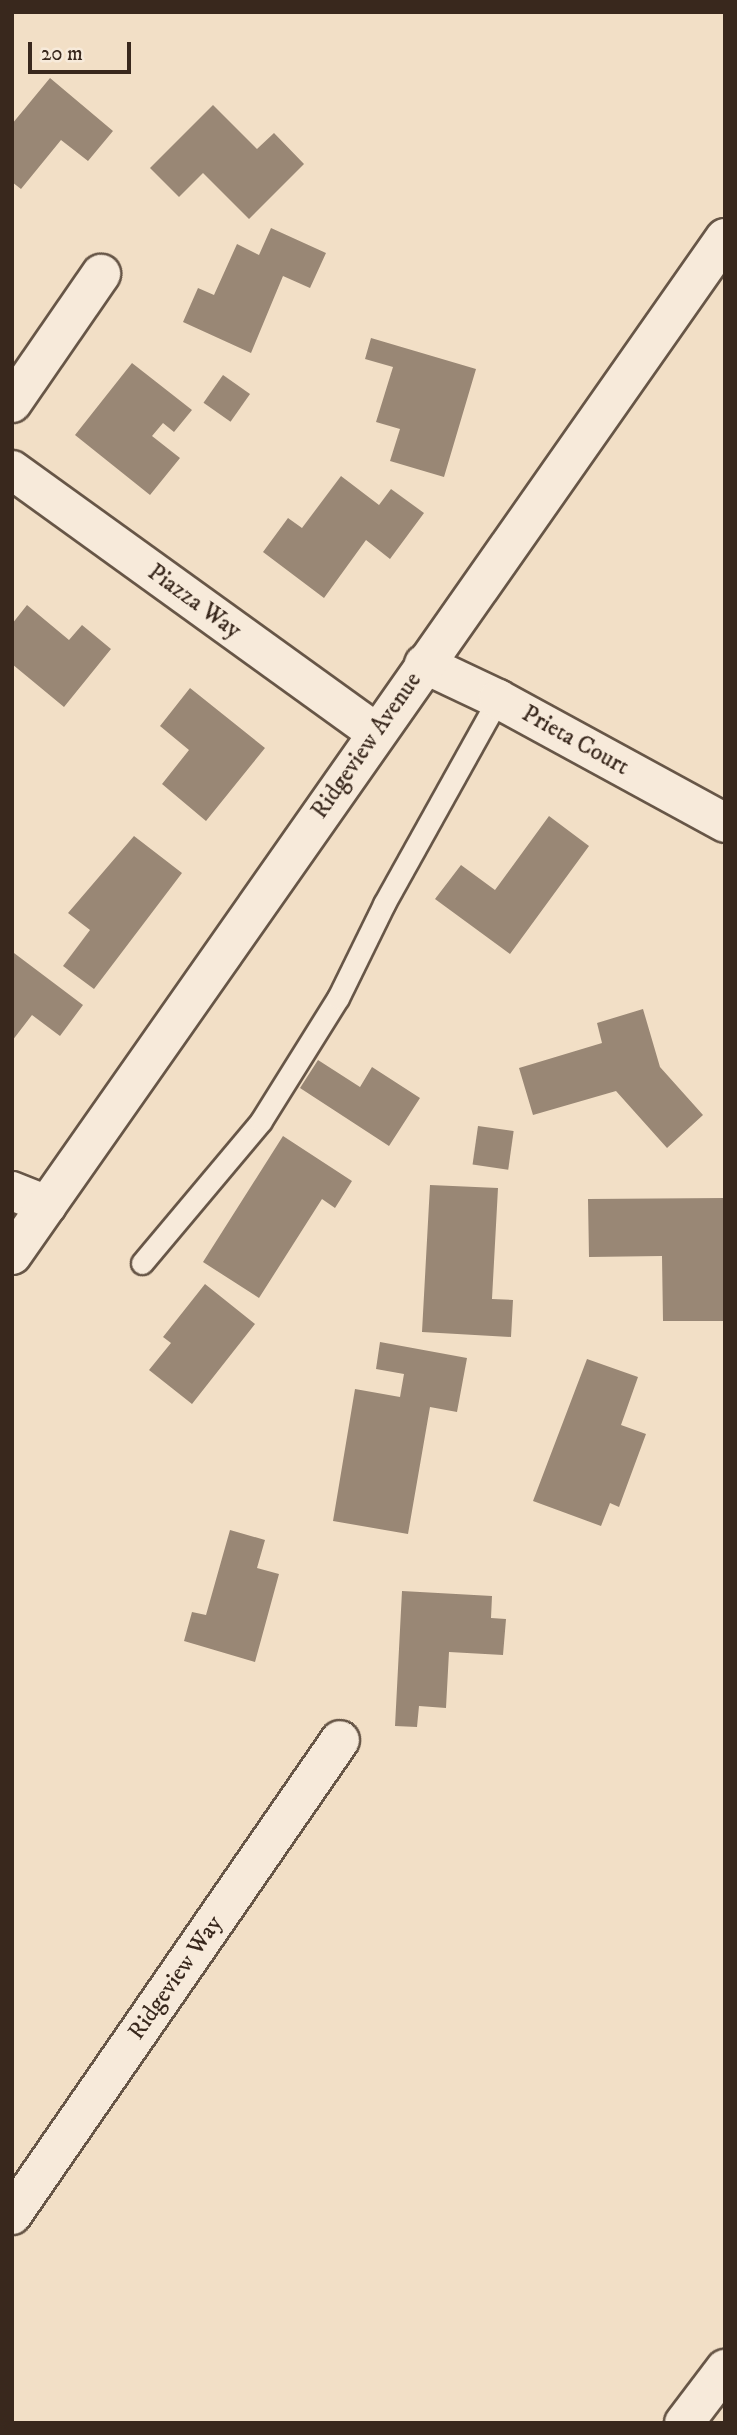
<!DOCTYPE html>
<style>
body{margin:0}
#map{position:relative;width:737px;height:2435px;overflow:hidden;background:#f2dfc6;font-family:"IM FELL DW Pica",serif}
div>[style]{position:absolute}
.building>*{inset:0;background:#998775;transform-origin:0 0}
.roads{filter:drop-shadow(2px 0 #675647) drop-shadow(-2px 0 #675647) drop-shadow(0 2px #675647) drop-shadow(0 -2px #675647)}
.lane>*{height:21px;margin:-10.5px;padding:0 10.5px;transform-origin:10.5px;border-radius:10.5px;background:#f7eada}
.street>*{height:38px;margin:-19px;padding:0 19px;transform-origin:19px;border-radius:19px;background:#f7eada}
.secondary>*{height:38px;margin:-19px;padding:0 19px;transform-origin:19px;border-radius:19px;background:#f7eada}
span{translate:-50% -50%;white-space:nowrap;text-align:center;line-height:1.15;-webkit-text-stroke:5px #f7eada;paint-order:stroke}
.street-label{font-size:24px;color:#39281d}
.frame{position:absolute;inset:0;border:14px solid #39281d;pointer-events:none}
.scale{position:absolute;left:28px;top:42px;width:103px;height:32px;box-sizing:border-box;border:4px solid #39281d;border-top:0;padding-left:9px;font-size:21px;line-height:24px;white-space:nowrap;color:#39281d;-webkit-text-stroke:5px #f7eada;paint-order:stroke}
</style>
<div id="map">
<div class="building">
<div style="clip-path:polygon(50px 78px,113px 131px,88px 161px,61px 140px,21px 189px,12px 182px,12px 124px)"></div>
<div style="clip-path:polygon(213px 105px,257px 149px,274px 133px,304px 164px,249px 219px,203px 173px,179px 197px,150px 168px)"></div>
<div style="clip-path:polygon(271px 228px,326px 253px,310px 288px,283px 276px,251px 353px,183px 322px,198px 288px,214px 295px,237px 244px,259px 255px)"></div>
<div style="clip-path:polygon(371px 338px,476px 369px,444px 477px,390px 461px,400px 429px,376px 422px,393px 367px,365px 359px)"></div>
<div style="clip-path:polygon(132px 363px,192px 410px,174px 432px,163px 423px,152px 436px,180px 458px,150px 495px,75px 435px)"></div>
<div style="left:223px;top:375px;width:33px;height:34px;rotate:35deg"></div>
<div style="clip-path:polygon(341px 476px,379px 505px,391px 489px,424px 513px,390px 559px,366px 540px,324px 598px,263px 552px,288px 518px,302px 528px)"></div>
<div style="clip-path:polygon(27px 605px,69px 640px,82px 625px,111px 649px,64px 707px,12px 664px,12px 624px)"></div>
<div style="clip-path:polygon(190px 688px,265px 748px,206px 821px,162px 784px,189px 750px,160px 726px)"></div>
<div style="clip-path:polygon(549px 816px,589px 846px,510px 954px,435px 899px,461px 865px,495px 890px)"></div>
<div style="clip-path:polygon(134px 836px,182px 873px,94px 989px,63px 966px,90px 930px,68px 913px)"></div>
<div style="clip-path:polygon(14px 953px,83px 1005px,60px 1036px,32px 1015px,12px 1041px)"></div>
<div style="clip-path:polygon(643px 1009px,660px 1067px,703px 1115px,667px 1148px,616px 1091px,533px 1115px,519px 1068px,602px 1043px,597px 1023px)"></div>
<div style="clip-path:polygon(318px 1060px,360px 1087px,372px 1067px,420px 1098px,389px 1146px,300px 1088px)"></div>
<div style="left:478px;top:1126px;width:36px;height:39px;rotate:8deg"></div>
<div style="clip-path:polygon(283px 1136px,352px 1181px,335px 1208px,322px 1199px,259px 1298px,203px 1262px)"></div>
<div style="clip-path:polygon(430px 1185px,498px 1188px,492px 1299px,513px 1300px,511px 1337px,422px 1332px)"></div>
<div style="clip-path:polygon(725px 1198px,725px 1321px,663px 1321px,662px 1256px,589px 1257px,588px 1199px)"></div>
<div style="clip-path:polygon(205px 1284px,255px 1324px,192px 1404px,149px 1370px,171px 1343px,163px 1337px)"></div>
<div style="clip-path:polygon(380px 1342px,467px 1358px,457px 1412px,430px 1407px,408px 1534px,333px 1521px,355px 1389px,400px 1397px,404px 1374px,376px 1369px)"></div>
<div style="clip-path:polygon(587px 1359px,638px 1377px,621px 1425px,646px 1434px,619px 1507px,610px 1503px,601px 1526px,533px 1501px)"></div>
<div style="clip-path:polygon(230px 1530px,265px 1540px,257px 1568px,279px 1574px,255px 1662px,184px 1641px,192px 1612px,206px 1615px)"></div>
<div style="clip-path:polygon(402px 1591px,492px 1596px,491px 1618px,506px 1619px,503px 1655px,449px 1652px,446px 1708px,419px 1706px,417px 1727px,395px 1726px)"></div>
</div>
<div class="roads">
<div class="lane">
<div style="left:142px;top:1263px;width:185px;rotate:-50deg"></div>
<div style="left:261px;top:1121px;width:145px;rotate:-58deg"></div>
<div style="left:338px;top:998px;width:105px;rotate:-63.9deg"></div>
<div style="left:384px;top:904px;width:235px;rotate:-60.9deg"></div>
</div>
<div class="street">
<div style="left:12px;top:403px;width:157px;rotate:-55.4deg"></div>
<div style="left:12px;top:470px;width:449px;rotate:35.8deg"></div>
<div style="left:424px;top:664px;width:82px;rotate:25.3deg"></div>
<div style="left:498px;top:699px;width:259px;rotate:28.6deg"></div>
<div style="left:12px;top:1191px;width:38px;rotate:22deg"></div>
<div style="left:12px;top:1255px;width:1242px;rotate:-54.97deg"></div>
<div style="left:12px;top:2215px;width:577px;rotate:-55.37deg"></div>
</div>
<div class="secondary">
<div style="left:684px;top:2423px;width:68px;rotate:-52.8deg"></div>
</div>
</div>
<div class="street-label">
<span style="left:194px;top:602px;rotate:36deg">Piazza Way</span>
<span style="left:575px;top:741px;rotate:29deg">Prieta Court</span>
<span style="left:367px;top:746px;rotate:-55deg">Ridgeview Avenue</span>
<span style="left:176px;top:1978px;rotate:-55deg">Ridgeview Way</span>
</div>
<div class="frame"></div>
<div class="scale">20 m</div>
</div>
